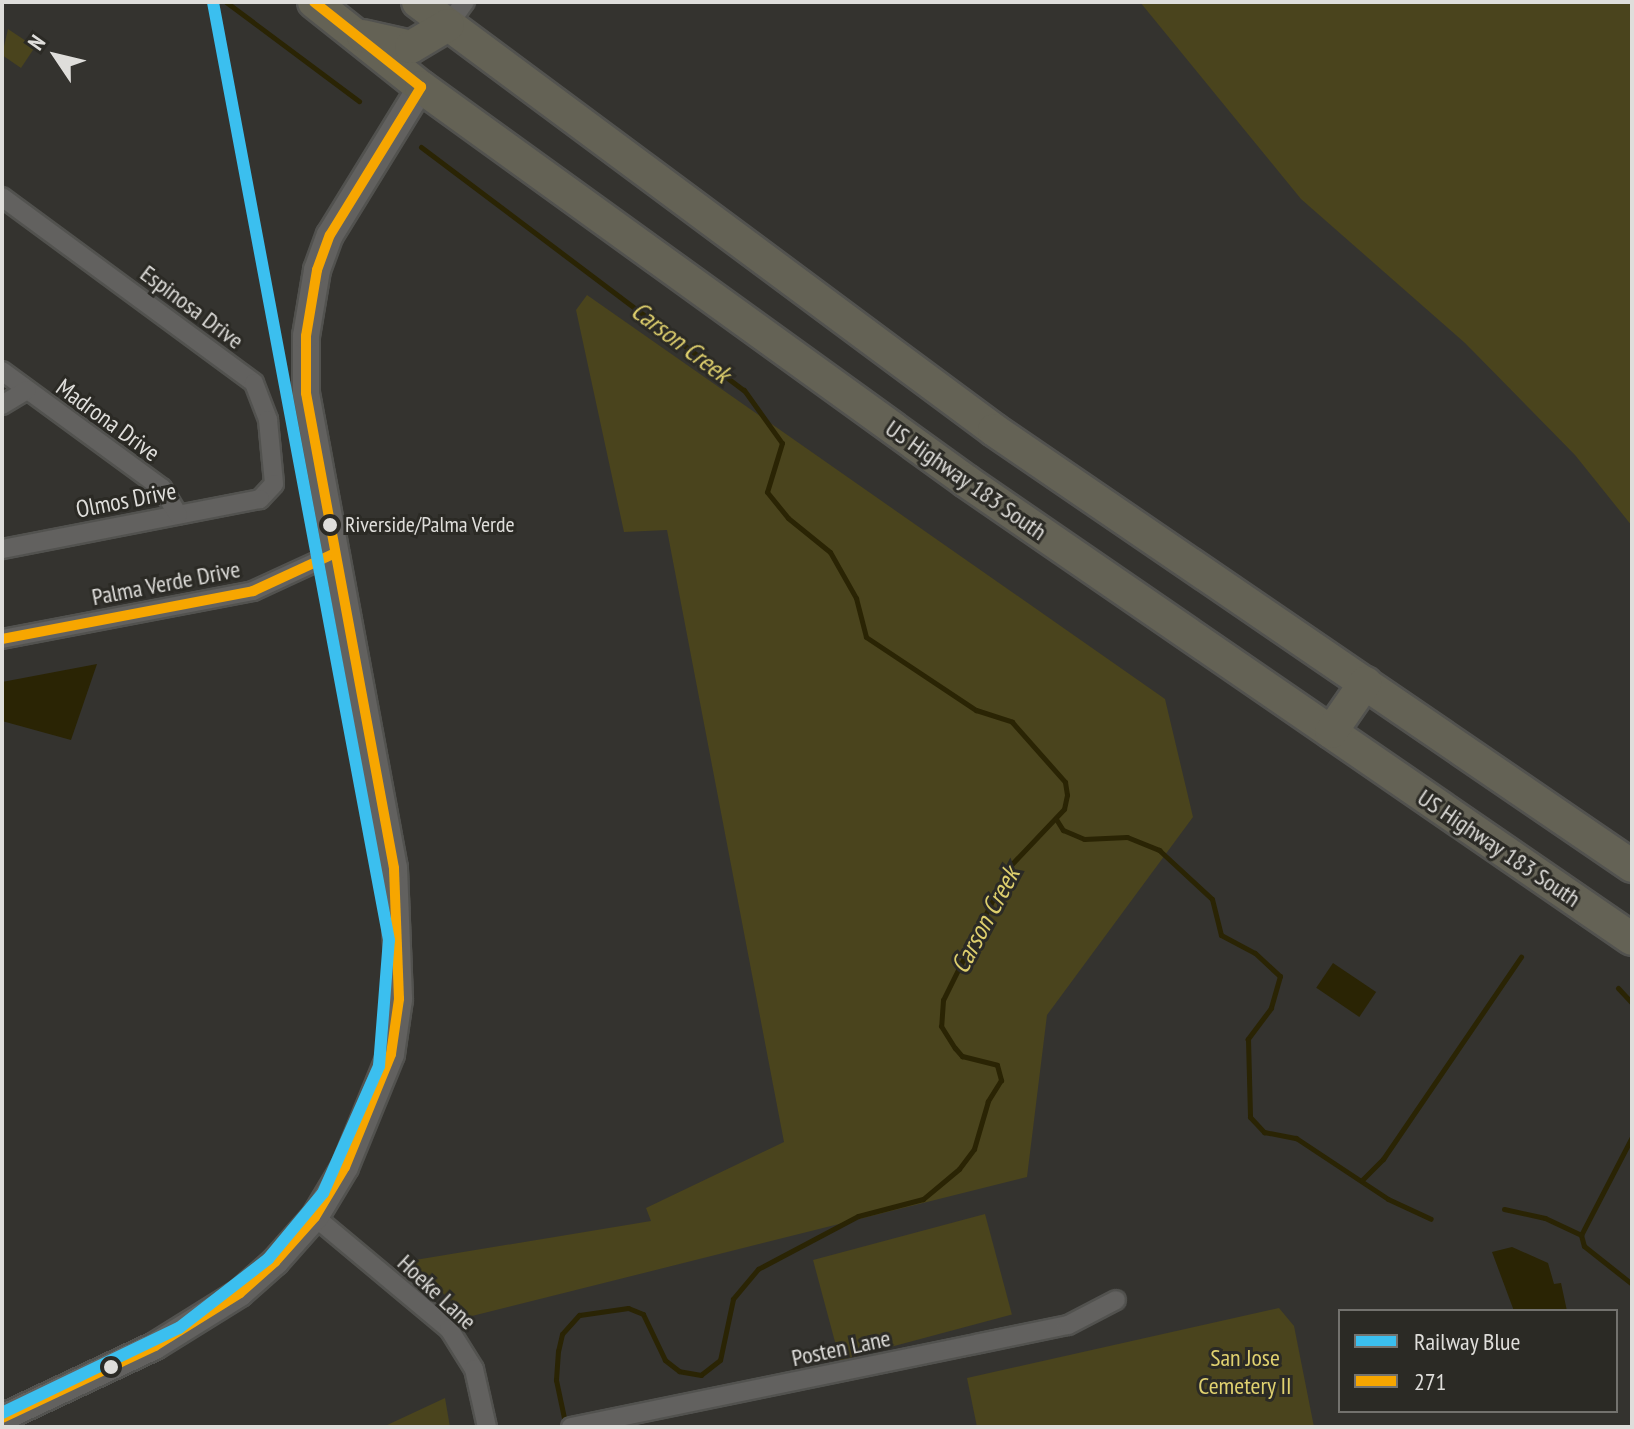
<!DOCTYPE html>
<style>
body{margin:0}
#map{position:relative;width:1634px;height:1429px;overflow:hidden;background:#34332f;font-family:"PT Sans Narrow",sans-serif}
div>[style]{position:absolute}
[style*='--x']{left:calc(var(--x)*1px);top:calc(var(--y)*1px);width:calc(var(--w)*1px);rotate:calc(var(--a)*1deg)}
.green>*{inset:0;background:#4a441d;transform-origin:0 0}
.water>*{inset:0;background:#2a2404;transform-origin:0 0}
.stream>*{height:5px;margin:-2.5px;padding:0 2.5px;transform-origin:2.5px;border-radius:2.5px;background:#2a2404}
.roads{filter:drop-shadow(2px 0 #52524f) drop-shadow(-2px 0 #52524f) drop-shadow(0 2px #52524f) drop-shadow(0 -2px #52524f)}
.street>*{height:18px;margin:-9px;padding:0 9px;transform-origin:9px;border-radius:9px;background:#62615f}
.secondary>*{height:26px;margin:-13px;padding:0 13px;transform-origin:13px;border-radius:13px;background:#62615f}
.highway>*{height:32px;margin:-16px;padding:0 16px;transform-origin:16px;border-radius:16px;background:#646255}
.bus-1>*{height:10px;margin:-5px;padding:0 5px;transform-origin:5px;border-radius:5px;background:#f7a600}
.rail-1>*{height:12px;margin:-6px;padding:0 6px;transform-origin:6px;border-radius:6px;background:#3bbfef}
.dots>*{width:22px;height:22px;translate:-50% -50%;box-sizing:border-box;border:4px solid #2b2a25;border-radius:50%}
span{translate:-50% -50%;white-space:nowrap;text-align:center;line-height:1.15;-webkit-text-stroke:6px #2b2a25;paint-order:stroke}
.bus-label{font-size:22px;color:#dfdedb}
.left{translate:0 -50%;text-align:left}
.street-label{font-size:24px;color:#dfdedb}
.park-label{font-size:24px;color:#e0d16f}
.water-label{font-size:26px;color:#decf6d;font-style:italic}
.frame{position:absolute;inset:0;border:4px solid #dfdedb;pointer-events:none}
.legend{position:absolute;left:1338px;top:1309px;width:280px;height:104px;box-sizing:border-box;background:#2b2a25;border:2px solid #73726e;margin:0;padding:10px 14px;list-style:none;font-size:24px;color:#dfdedb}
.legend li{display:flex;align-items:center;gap:16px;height:40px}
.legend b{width:40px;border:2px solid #73726e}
.north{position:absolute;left:16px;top:16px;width:80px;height:80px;-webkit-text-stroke:6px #2b2a25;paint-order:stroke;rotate:305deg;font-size:22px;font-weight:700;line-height:32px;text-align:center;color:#dfdedb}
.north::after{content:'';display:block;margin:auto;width:28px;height:36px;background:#dfdedb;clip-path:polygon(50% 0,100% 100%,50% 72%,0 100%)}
</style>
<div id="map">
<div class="green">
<div style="clip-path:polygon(1140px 2px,1632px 2px,1632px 526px,1575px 455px,1465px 343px,1301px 199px)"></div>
<div style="clip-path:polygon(8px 29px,35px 47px,21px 68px,2px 55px)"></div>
<div style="clip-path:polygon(587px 295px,1165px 699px,1193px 817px,1047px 1015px,1027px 1177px,468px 1317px,409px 1261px,651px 1221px,646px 1208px,784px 1142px,667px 530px,624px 532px,576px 310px)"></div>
<div style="left:985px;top:1214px;width:104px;height:178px;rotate:75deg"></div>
<div style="clip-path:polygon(1279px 1308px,1294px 1326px,1314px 1427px,977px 1427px,967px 1378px)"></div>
<div style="clip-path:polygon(445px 1398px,450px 1427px,385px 1427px,385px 1426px)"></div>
</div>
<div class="water">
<div style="clip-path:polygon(97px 664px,71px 740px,2px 721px,2px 682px)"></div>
<div style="left:1333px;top:963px;width:52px;height:30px;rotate:34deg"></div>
<div style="clip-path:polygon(1512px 1247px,1548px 1263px,1554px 1284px,1561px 1283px,1567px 1311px,1514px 1311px,1492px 1252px)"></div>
</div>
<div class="stream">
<div style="--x:226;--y:2;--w:166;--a:36.7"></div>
<div style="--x:421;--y:147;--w:404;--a:37"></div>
<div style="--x:744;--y:390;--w:65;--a:54.4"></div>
<div style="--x:782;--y:443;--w:51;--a:107"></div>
<div style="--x:767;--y:492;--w:33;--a:51"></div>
<div style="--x:788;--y:518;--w:54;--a:39"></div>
<div style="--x:830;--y:552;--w:53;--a:60.5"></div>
<div style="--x:856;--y:598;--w:40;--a:75.6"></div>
<div style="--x:866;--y:637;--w:132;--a:33.6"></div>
<div style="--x:976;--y:710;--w:38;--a:18"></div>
<div style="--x:1012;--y:722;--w:80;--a:48.5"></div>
<div style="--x:1065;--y:782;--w:13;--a:81"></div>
<div style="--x:1067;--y:795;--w:14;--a:102"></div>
<div style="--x:1064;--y:809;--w:80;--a:133.5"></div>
<div style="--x:1009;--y:867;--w:148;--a:116.4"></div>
<div style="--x:943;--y:1000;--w:26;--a:94"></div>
<div style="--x:941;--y:1026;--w:26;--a:58"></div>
<div style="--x:955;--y:1048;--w:11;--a:49"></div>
<div style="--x:962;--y:1056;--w:36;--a:14"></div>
<div style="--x:997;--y:1065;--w:16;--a:75"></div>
<div style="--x:1001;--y:1080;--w:25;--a:122"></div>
<div style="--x:988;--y:1101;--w:50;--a:106.3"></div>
<div style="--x:974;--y:1149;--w:25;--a:127"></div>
<div style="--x:959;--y:1169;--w:47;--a:140.2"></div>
<div style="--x:923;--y:1199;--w:67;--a:165.3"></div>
<div style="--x:858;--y:1216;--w:113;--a:152.1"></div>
<div style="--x:758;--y:1269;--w:39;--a:130"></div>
<div style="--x:733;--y:1299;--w:62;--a:102"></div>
<div style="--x:720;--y:1360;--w:24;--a:142"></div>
<div style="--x:701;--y:1375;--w:22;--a:-170"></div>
<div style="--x:679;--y:1371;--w:18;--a:-142"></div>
<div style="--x:665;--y:1360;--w:51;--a:-115.6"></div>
<div style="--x:643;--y:1314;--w:16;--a:-158"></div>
<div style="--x:628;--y:1308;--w:49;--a:171.9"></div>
<div style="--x:579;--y:1315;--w:25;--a:132"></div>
<div style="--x:562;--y:1334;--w:17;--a:103"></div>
<div style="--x:558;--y:1351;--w:29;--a:94"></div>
<div style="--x:556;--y:1380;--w:38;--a:78"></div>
<div style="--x:1056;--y:819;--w:13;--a:58"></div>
<div style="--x:1063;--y:830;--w:23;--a:23"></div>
<div style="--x:1084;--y:839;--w:43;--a:-2.7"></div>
<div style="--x:1127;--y:837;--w:35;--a:22"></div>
<div style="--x:1159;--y:850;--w:72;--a:42.8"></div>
<div style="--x:1212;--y:899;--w:37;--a:76"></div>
<div style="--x:1221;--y:935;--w:38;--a:28"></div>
<div style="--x:1255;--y:953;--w:34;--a:43"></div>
<div style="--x:1280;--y:976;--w:33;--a:106"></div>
<div style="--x:1271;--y:1008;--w:39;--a:127"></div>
<div style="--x:1248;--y:1039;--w:78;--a:88.5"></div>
<div style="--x:1250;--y:1117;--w:21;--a:47"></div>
<div style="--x:1264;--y:1132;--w:33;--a:11"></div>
<div style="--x:1296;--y:1138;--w:110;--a:33.5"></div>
<div style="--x:1388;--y:1199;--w:47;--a:24.9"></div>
<div style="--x:1618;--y:988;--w:21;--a:47"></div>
<div style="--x:1632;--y:1137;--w:110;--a:117.5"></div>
<div style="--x:1581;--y:1235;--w:11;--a:75"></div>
<div style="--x:1584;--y:1246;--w:61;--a:38.4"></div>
<div style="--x:1362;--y:1180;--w:30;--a:-45"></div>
<div style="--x:1383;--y:1159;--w:245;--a:-55.7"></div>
<div style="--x:1504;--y:1209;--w:42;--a:12.4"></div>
<div style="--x:1545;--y:1218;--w:40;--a:25"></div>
</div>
<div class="roads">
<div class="street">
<div style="--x:448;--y:25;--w:29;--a:-54"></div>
<div style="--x:2;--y:197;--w:313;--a:36.4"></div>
<div style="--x:254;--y:383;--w:40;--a:69"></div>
<div style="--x:268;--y:420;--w:64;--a:84.6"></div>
<div style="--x:274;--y:484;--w:21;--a:133"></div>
<div style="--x:260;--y:499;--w:263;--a:169"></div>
<div style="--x:2;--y:371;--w:198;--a:36.2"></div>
<div style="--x:162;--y:488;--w:31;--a:59"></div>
<div style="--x:2;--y:405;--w:29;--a:-31"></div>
<div style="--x:2;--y:639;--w:256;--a:-10.8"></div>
<div style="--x:253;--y:591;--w:88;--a:-24.8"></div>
<div style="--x:315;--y:1217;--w:175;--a:39.9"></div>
<div style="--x:449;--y:1329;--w:47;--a:58"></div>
<div style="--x:474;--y:1369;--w:59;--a:77.4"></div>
<div style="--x:571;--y:1427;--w:507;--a:-11.6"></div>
<div style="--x:1068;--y:1325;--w:54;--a:-27.5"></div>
</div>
<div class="secondary">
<div style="--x:2;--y:1418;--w:169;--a:-25.2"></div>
<div style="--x:155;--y:1346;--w:100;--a:-31.9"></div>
<div style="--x:240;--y:1293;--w:47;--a:-41.5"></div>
<div style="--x:275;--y:1262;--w:60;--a:-48.4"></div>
<div style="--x:315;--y:1217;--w:58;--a:-59"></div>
<div style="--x:345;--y:1167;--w:122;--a:-67.8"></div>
<div style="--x:391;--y:1054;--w:56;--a:-81.7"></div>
<div style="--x:399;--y:999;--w:131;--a:-92.2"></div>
<div style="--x:394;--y:868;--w:483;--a:-100.5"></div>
<div style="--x:306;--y:393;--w:57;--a:-90"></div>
<div style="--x:306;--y:336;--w:67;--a:-80.5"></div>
<div style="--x:317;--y:270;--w:37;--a:-70"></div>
<div style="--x:330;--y:235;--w:174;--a:-58.4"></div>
</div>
<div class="highway">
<div style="--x:314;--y:2;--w:137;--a:38.5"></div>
<div style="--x:421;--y:87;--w:673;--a:35.86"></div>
<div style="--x:966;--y:481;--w:808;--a:34.52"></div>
<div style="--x:418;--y:2;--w:718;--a:36.61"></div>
<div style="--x:994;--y:430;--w:773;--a:34.35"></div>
<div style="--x:363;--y:36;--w:49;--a:12.9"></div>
<div style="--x:411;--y:47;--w:43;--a:-30.7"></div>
<div style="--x:1331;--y:732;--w:60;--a:-55.2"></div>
</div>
</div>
<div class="bus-1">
<div style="--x:2;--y:639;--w:256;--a:-10.8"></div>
<div style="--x:253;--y:591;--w:88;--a:-24.8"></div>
<div style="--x:2;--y:1418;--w:169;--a:-25.2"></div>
<div style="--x:155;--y:1346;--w:100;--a:-31.9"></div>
<div style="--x:240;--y:1293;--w:47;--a:-41.5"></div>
<div style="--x:275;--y:1262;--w:60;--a:-48.4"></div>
<div style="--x:315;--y:1217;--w:58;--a:-59"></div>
<div style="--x:345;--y:1167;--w:122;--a:-67.8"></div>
<div style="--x:391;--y:1054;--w:56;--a:-81.7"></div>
<div style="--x:399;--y:999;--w:131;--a:-92.2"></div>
<div style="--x:394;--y:868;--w:483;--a:-100.5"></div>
<div style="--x:306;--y:393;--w:57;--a:-90"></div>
<div style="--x:306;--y:336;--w:67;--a:-80.5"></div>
<div style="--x:317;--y:270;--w:37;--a:-70"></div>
<div style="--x:330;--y:235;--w:174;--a:-58.4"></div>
<div style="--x:421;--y:87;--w:137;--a:-141.5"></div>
</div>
<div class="rail-1">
<div style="--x:2;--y:1413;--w:196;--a:-25.7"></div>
<div style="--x:179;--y:1328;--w:113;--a:-37.8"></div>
<div style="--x:268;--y:1259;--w:86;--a:-50.2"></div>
<div style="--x:323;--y:1193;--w:139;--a:-66.2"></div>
<div style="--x:379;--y:1066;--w:126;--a:-85.5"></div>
<div style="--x:389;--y:940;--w:954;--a:-100.63"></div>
</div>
<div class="dots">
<div style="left:330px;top:525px;background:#dfdedb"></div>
<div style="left:111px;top:1367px;background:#dfdedb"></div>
</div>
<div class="bus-label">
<span class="left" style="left:345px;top:525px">Riverside/Palma Verde</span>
</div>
<div class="street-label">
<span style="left:192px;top:307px;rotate:37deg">Espinosa Drive</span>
<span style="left:108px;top:420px;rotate:36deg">Madrona Drive</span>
<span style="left:966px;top:480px;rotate:35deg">US Highway 183 South</span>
<span style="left:126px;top:500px;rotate:-11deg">Olmos Drive</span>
<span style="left:166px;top:583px;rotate:-11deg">Palma Verde Drive</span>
<span style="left:1499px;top:848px;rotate:34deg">US Highway 183 South</span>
<span style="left:437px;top:1292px;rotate:43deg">Hoeke Lane</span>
<span style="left:841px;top:1348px;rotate:-12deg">Posten Lane</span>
</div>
<div class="park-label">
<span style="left:1245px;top:1372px">San Jose<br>Cemetery II</span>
</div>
<div class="water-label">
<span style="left:681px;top:342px;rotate:37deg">Carson Creek</span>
<span style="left:985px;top:920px;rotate:-62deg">Carson Creek</span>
</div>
<div class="frame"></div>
<ul class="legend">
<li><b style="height:10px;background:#3bbfef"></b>Railway Blue</li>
<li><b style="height:10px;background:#f7a600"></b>271</li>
</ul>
<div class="north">N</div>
</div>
